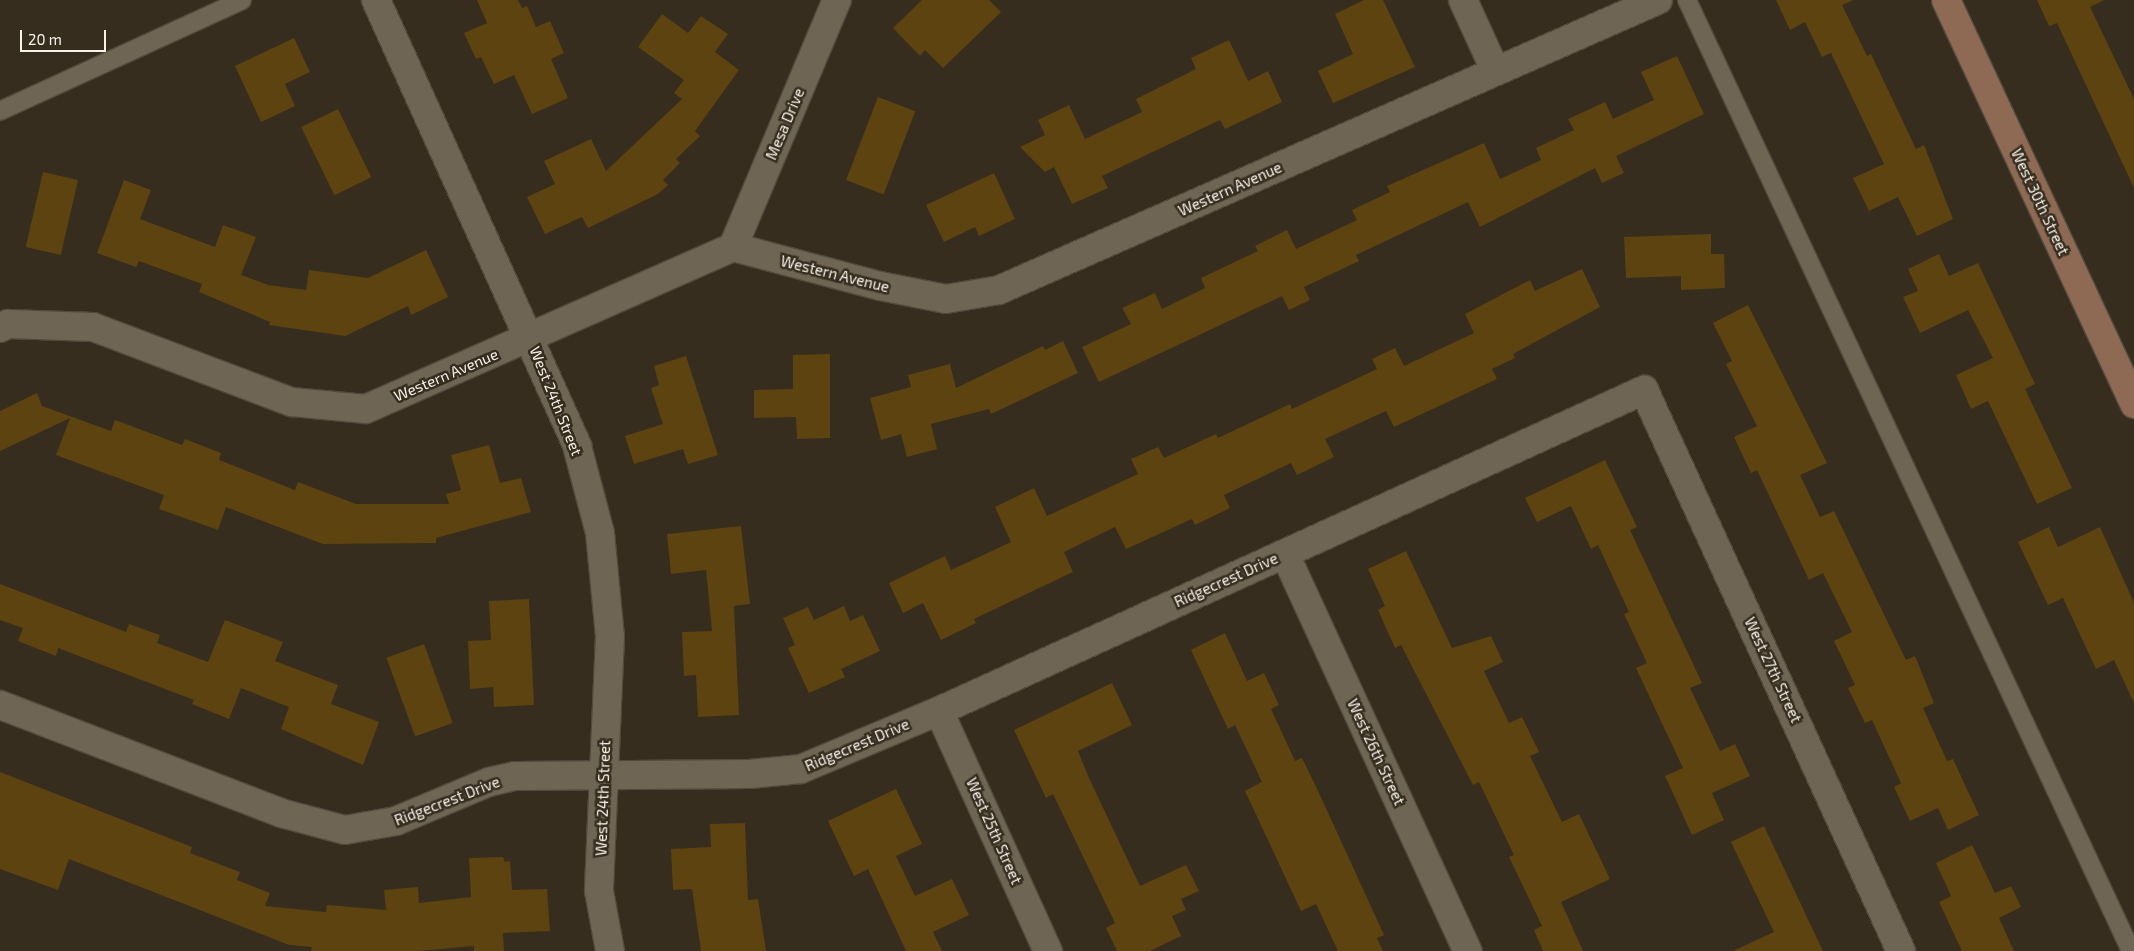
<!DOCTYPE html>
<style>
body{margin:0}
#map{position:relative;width:2134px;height:951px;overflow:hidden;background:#362d1f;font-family:"Exo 2",sans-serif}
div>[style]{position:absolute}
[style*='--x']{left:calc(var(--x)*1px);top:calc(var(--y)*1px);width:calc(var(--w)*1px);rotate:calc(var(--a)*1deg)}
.building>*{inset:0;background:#5c430f;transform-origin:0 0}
.roads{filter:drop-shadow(1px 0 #514a3d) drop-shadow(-1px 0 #514a3d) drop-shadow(0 1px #514a3d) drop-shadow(0 -1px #514a3d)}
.lane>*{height:18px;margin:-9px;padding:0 9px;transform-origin:9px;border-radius:9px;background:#6f6555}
.street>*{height:28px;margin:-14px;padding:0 14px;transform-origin:14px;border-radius:14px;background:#6f6555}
.secondary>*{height:28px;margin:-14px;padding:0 14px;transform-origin:14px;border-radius:14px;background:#8e6a54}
span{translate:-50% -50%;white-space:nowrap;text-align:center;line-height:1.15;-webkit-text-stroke:5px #362d1f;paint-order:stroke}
.street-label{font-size:15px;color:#f7f1e8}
.scale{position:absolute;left:20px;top:30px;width:86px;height:22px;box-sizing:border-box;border:2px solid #f7f1e8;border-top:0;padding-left:6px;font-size:15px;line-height:18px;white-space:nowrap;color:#f7f1e8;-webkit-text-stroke:4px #362d1f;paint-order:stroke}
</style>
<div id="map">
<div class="building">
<div style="clip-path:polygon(477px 0,518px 0,522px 8px,527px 6px,536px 27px,550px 21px,564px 53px,551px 59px,568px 98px,532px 114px,514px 75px,494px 84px,481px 57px,476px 59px,464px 33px,487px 23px)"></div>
<div style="clip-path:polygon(922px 0,989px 0,1001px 12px,943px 68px,925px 50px,920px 56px,893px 28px)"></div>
<div style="clip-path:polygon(1364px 0,1383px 0,1415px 67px,1333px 103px,1318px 71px,1353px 54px,1335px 14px)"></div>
<div style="clip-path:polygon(1776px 0,1854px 0,1842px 5px,1867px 56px,1871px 54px,1916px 149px,1924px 145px,1953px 219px,1917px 236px,1898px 197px,1869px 211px,1853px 178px,1884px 164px,1831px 53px,1822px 57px,1805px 22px,1790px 30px)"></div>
<div style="clip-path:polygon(2037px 0,2104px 0,2090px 7px,2134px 99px,2134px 188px,2057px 23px,2049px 26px)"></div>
<div style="clip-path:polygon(662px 14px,688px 33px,701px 16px,728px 34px,715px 52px,739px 70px,695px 131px,700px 136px,676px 159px,680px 163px,663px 180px,668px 185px,658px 194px,588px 228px,582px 217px,545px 234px,527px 197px,555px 184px,544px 161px,591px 139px,606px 171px,682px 99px,674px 93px,684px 80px,638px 47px)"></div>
<div style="clip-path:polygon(294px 38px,310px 72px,285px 84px,295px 106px,261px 122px,235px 66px)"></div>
<div style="clip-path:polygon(1229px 40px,1248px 81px,1268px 71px,1282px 102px,1225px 129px,1220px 120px,1102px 176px,1108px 188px,1072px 204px,1054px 167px,1045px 172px,1020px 147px,1045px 135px,1038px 120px,1069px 105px,1085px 139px,1142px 112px,1136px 99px,1196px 69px,1191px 58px)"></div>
<div style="clip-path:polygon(1677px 56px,1704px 114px,1616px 156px,1624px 173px,1602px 183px,1595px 168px,1480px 227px,1468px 202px,1356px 255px,1359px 261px,1304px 287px,1310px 300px,1289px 310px,1282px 296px,1099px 382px,1082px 347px,1131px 324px,1122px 308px,1155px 293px,1162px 309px,1205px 288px,1201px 278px,1258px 251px,1255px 246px,1287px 230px,1296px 249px,1357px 220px,1352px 210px,1390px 192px,1387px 186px,1484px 143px,1500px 179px,1541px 160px,1536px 148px,1574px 130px,1568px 119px,1605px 102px,1613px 119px,1654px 100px,1641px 72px)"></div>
<div style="left:878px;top:97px;width:40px;height:89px;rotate:21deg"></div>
<div style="left:338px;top:109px;width:76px;height:41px;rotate:64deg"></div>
<div style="left:43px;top:172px;width:36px;height:77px;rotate:13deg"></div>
<div style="clip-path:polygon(994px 173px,1015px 219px,979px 236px,975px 227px,944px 242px,926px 205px)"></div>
<div style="clip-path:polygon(124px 180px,151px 190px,140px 219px,215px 247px,223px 225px,256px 237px,241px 275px,268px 285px,306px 290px,309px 270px,368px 278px,426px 250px,448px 297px,411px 315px,408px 306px,345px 336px,269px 325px,270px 322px,199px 292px,202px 284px,139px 261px,136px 267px,97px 253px)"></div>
<div style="clip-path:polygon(1711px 234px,1711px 254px,1724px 254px,1725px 288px,1681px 290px,1681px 276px,1626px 278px,1624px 237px)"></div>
<div style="clip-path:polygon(1939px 254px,1949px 276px,1978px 263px,2035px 384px,2025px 389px,2072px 488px,2037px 504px,1988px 401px,1971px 409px,1956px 375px,1993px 358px,1968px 310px,1920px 333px,1903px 297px,1918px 291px,1908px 269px)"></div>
<div style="clip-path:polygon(1582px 269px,1600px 307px,1513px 354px,1515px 358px,1492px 369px,1497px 379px,1394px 427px,1386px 411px,1325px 439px,1334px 457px,1297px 475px,1291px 463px,1224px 495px,1230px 508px,1195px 525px,1192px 519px,1126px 549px,1115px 527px,1064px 552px,1073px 572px,974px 619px,976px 623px,941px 640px,923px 603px,903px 613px,889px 583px,945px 556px,951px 570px,1011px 542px,995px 507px,1034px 488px,1047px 516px,1138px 474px,1131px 459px,1158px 447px,1164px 458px,1216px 434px,1218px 438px,1290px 404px,1292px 409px,1377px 369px,1372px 359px,1395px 348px,1404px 366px,1474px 333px,1465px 314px,1530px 280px,1535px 291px)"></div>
<div style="clip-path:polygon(1748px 305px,1827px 463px,1800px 475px,1820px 517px,1834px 511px,1906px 660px,1915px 656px,1934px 703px,1923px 708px,1947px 761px,1953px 759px,1979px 815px,1948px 830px,1938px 808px,1910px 821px,1894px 787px,1901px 783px,1872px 720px,1865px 723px,1848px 688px,1855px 685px,1834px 641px,1852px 632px,1823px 573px,1809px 580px,1757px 470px,1751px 473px,1734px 437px,1757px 426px,1726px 364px,1732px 361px,1713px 323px)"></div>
<div style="clip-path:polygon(1063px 341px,1078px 373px,991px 414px,989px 409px,931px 424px,937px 449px,907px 457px,901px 434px,881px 440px,870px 398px,911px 387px,908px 375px,950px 364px,956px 388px,1043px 346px,1045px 350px)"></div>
<div style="clip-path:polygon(830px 354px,830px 438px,797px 439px,796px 417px,754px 418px,754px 390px,793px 389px,793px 355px)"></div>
<div style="clip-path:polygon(686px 356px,718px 455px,688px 464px,683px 449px,634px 464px,625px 436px,663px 424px,651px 388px,659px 385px,654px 366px)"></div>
<div style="clip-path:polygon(37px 393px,42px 406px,111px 431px,115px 420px,182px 445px,185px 439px,221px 453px,219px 460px,295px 490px,298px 482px,356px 504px,449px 504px,446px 494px,461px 490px,451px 455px,489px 445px,500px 483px,521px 478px,531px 512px,436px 538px,436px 543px,323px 544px,226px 507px,218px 530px,159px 509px,164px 495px,56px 455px,70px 418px,0 451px,0 411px)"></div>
<div style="clip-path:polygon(1605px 460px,1637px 527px,1630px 530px,1702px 683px,1690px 688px,1720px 751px,1735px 744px,1750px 776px,1712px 793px,1724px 820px,1692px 835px,1665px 776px,1683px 768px,1636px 668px,1647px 663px,1624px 614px,1629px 612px,1598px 545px,1591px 549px,1571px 506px,1537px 522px,1525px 498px)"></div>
<div style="clip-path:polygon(741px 526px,750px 604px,734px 606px,739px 715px,698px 717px,696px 675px,684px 676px,682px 632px,712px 631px,706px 570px,671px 574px,667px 534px)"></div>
<div style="clip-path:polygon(2049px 527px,2058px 547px,2100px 527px,2134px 603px,2134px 703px,2114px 660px,2096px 669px,2063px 598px,2048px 605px,2018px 542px)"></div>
<div style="clip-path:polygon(1406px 551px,1452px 648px,1491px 636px,1503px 662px,1484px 671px,1509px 723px,1522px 717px,1539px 752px,1530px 756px,1562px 822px,1579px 814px,1610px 879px,1561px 902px,1583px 951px,1543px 951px,1534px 930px,1542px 926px,1509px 857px,1514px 855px,1479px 782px,1473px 785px,1401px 645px,1395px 648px,1378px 610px,1385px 606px,1368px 569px)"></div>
<div style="clip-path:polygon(0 584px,126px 632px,129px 624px,160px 635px,157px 643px,208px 662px,225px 620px,283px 642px,275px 661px,338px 685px,331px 704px,379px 722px,363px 765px,281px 729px,289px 707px,241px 688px,229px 719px,192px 704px,194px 700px,58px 648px,56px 656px,18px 641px,23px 628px,0 620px)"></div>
<div style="clip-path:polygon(529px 599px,534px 705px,494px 707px,493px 687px,470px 689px,468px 641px,491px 640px,489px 601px)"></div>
<div style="clip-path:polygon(844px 606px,850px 621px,863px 615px,880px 651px,841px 669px,845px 677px,809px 693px,788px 648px,795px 645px,783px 618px,808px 607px,814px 620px)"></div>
<div style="clip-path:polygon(1225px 633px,1247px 681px,1264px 673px,1279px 705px,1271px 709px,1295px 761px,1302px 758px,1319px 793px,1384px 935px,1377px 938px,1383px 951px,1338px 951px,1316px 904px,1301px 911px,1245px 791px,1262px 782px,1235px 725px,1228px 729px,1191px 650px)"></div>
<div style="left:424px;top:644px;width:84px;height:40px;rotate:70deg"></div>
<div style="clip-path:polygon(1112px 683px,1132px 725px,1078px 751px,1089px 778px,1140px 886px,1186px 865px,1199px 891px,1181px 899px,1186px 910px,1172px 916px,1181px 936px,1150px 951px,1117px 951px,1106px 928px,1115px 923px,1053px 794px,1046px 798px,1014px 730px)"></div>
<div style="clip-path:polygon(0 772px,192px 847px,190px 853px,240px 872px,237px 880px,270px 893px,265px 906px,326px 912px,327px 905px,386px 910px,384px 890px,418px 887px,419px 903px,471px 897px,469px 858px,503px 857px,505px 862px,510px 861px,512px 890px,547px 889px,550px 931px,503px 933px,504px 951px,474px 951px,474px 946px,418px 951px,311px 951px,312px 947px,289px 945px,69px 859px,58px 890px,0 869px)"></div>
<div style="clip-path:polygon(896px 789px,922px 844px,896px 856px,915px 896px,952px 879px,969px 915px,933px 932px,942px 951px,906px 951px,868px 869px,854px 876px,828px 821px)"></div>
<div style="clip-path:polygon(745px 823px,748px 900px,758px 899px,766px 951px,701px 951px,692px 889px,673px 890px,671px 849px,711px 847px,710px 824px)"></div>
<div style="clip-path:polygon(1764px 826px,1823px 951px,1733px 951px,1774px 932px,1731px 842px)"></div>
<div style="clip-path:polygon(1972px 845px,1995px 893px,2011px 886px,2021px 907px,1999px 918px,2014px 951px,1962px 951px,1939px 902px,1951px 896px,1936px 863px)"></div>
</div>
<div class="roads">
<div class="lane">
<div style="--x:1687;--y:0;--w:1050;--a:64.97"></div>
<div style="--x:0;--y:111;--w:266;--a:-24.6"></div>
</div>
<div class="street">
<div style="--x:376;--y:0;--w:489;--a:65.7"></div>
<div style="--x:577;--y:446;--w:90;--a:75.2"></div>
<div style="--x:600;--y:533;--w:103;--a:84.5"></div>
<div style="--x:610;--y:636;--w:255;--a:92.5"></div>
<div style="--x:599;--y:891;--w:61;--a:79.6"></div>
<div style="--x:1463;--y:0;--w:77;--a:65.4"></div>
<div style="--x:733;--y:247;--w:268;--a:-67.2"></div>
<div style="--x:0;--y:328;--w:9;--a:-27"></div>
<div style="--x:8;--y:324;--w:85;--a:2"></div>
<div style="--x:93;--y:327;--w:213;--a:20.7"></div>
<div style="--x:292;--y:402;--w:74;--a:5.4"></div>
<div style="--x:366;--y:409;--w:401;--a:-23.8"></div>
<div style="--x:733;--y:247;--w:152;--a:14.9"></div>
<div style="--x:880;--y:286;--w:67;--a:11.1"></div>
<div style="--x:946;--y:299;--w:54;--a:-9.6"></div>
<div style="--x:999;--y:290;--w:720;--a:-23.75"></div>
<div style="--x:1285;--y:554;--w:437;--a:65.3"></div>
<div style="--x:0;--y:705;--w:301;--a:21"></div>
<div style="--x:281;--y:813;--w:66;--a:14.9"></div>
<div style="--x:345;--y:830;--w:52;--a:-10"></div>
<div style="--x:396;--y:821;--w:101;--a:-22.8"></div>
<div style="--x:489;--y:782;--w:27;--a:-13"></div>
<div style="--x:515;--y:776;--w:235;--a:-0.5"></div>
<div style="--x:750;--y:774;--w:51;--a:-5.6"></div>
<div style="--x:801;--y:769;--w:150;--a:-22.8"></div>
<div style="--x:939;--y:711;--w:775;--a:-24.48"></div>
<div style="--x:1644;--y:390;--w:617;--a:65.39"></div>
<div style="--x:939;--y:711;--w:264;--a:65.6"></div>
</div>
<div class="secondary">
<div style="--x:1946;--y:0;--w:446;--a:65"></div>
</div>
</div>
<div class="street-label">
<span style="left:785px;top:124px;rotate:-67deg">Mesa Drive</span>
<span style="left:1230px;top:189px;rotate:-24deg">Western Avenue</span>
<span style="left:2040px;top:202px;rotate:65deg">West 30th Street</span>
<span style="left:835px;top:274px;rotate:14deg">Western Avenue</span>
<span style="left:446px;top:375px;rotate:-23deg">Western Avenue</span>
<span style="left:556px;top:401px;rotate:68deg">West 24th Street</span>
<span style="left:1226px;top:580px;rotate:-24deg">Ridgecrest Drive</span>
<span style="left:1773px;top:670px;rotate:65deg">West 27th Street</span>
<span style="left:857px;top:745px;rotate:-23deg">Ridgecrest Drive</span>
<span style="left:1376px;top:752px;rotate:65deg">West 26th Street</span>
<span style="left:603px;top:798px;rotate:-88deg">West 24th Street</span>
<span style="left:447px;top:801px;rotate:-21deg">Ridgecrest Drive</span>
<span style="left:994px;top:831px;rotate:66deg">West 25th Street</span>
</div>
<div class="scale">20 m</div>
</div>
